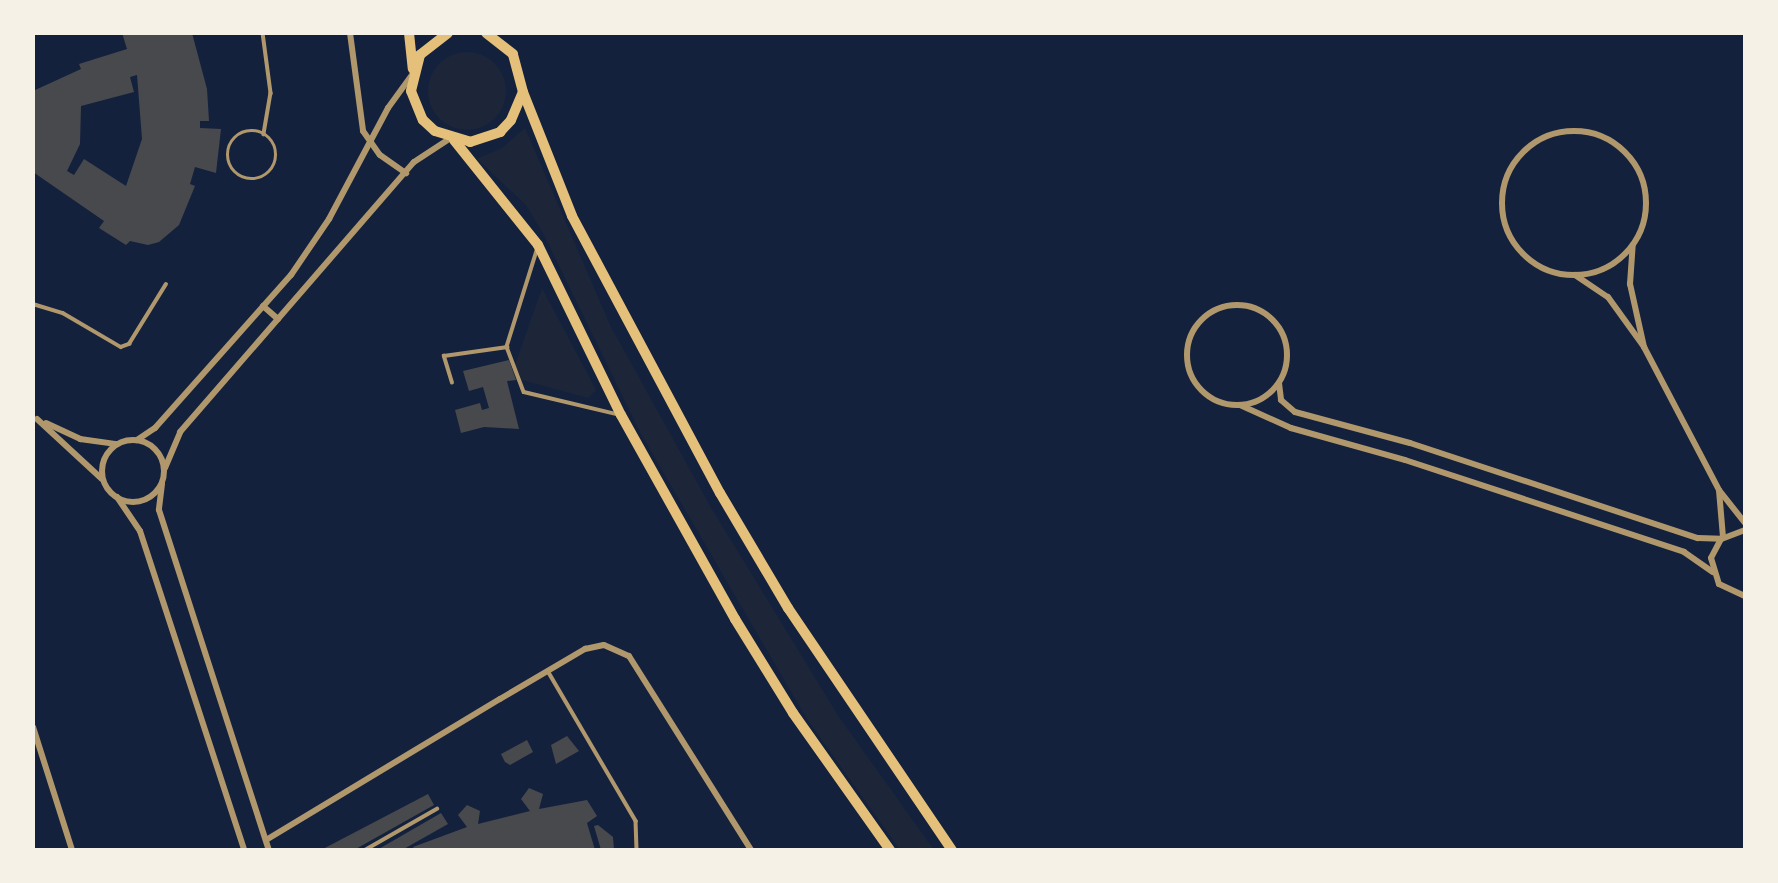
<!DOCTYPE html>
<style>
body{margin:0}
#map{position:relative;width:1778px;height:883px;overflow:hidden;background:#14213d;font-family:Jost,sans-serif}
div>[style]{position:absolute}
[style*='--x']{left:calc(var(--x)*1px);top:calc(var(--y)*1px);width:calc(var(--w)*1px);rotate:calc(var(--a)*1deg)}
.green>*{inset:0;background:#1d2539}
.round{border-radius:50%}
.building>*{inset:0;background:#48494c}
.service>*{height:3.5px;margin:-1.75px;padding:0 1.75px;transform-origin:1.75px;border-radius:1.75px;background:#b1986c}
.service>.ring{margin:-1.75px;padding:0;box-sizing:content-box;background:none;border:3.5px solid #b1986c;border-radius:50%}
.minor>*{height:6px;margin:-3px;padding:0 3px;transform-origin:3px;border-radius:3px;background:#b1986c}
.minor>.ring{margin:-3px;padding:0;box-sizing:content-box;background:none;border:6px solid #b1986c;border-radius:50%}
.trunk>*{height:10px;margin:-5px;padding:0 5px;transform-origin:5px;border-radius:5px;background:#e5c07b}
span{translate:-50% -50%;white-space:nowrap;text-align:center;line-height:1.15;-webkit-text-stroke:6px #f6f1e7;paint-order:stroke}
.frame{position:absolute;inset:0;border:35px solid #f6f1e7;pointer-events:none}
</style>
<div id="map">
<div class="green">
<div class="round" style="left:428px;top:52px;width:78px;height:78px"></div>
<div style="clip-path:polygon(525px 128px,610px 325px,710px 506px,839px 717px,934px 850px,900px 850px,807px 719px,641px 434px,545px 237px,526px 205px,477px 159px,502px 148px)"></div>
<div style="clip-path:polygon(542px 288px,596px 390px,588px 398px,522px 380px,515px 365px)"></div>
</div>
<div class="building">
<div style="clip-path:polygon(evenodd,122px 33px,192px 33px,207px 89px,209px 121px,200px 121px,200px 128px,221px 129px,216px 173px,195px 167px,190px 184px,195px 186px,179px 225px,159px 242px,148px 245px,130px 241px,126px 245px,99px 228px,104px 221px,33px 172px,33px 91px,81px 69px,79px 64px,127px 49px,122px 33px,137px 75px,142px 139px,126px 186px,84px 159px,74px 175px,67px 171px,80px 144px,81px 106px,134px 92px,130px 77px,137px 75px)"></div>
<div style="clip-path:polygon(509px 360px,516px 380px,507px 381px,519px 429px,484px 427px,461px 433px,455px 410px,480px 403px,482px 410px,489px 408px,483px 387px,469px 391px,463px 371px)"></div>
<div style="clip-path:polygon(567px 736px,579px 751px,556px 764px,551px 745px)"></div>
<div style="clip-path:polygon(527px 740px,533px 752px,510px 765px,505px 762px,501px 754px)"></div>
<div style="clip-path:polygon(529px 788px,543px 794px,539px 809px,587px 800px,597px 816px,587px 823px,595px 850px,415px 850px,413px 847px,467px 827px,458px 815px,467px 805px,480px 811px,478px 824px,530px 811px,521px 799px)"></div>
<div style="clip-path:polygon(428px 794px,434px 805px,354px 850px,321px 850px)"></div>
<div style="clip-path:polygon(441px 813px,448px 824px,402px 850px,377px 850px)"></div>
<div style="clip-path:polygon(598px 825px,613px 837px,614px 850px,601px 850px,594px 826px)"></div>
</div>
<div class="service">
<div style="--x:263;--y:33;--w:61;--a:82.4"></div>
<div style="--x:271;--y:93;--w:42;--a:99.7"></div>
<div class="ring" style="left:228px;top:131px;width:44.5px;height:44.5px"></div>
<div style="--x:537;--y:251;--w:101;--a:107.4"></div>
<div style="--x:507;--y:347;--w:48;--a:69.3"></div>
<div style="--x:524;--y:392;--w:95;--a:13.4"></div>
<div style="--x:33;--y:304;--w:31;--a:17"></div>
<div style="--x:63;--y:313;--w:67;--a:30.4"></div>
<div style="--x:121;--y:347;--w:9;--a:-21"></div>
<div style="--x:129;--y:344;--w:70;--a:-58.3"></div>
<div style="--x:452;--y:383;--w:28;--a:-107"></div>
<div style="--x:444;--y:356;--w:64;--a:-8.1"></div>
<div style="--x:548;--y:671;--w:174;--a:59.6"></div>
<div style="--x:636;--y:821;--w:29;--a:88"></div>
<div style="--x:365;--y:850;--w:83;--a:-29.7"></div>
</div>
<div class="minor">
<div style="--x:350;--y:33;--w:99;--a:82.4"></div>
<div style="--x:363;--y:131;--w:29;--a:55"></div>
<div style="--x:380;--y:155;--w:32;--a:35"></div>
<div class="ring" style="left:1502px;top:131px;width:138px;height:138px"></div>
<div style="--x:1575;--y:275;--w:40;--a:34"></div>
<div style="--x:1608;--y:297;--w:62;--a:54.2"></div>
<div style="--x:1644;--y:347;--w:65;--a:-102.5"></div>
<div style="--x:1630;--y:284;--w:39;--a:-86"></div>
<div class="ring" style="left:1187px;top:305px;width:94px;height:94px"></div>
<div style="--x:263;--y:306;--w:20;--a:41"></div>
<div style="--x:1644;--y:347;--w:161;--a:62.3"></div>
<div style="--x:1279;--y:383;--w:17;--a:83"></div>
<div style="--x:1281;--y:400;--w:18;--a:41"></div>
<div style="--x:1295;--y:412;--w:119;--a:15.1"></div>
<div style="--x:1410;--y:443;--w:303;--a:18.3"></div>
<div style="--x:1698;--y:538;--w:23;--a:2"></div>
<div style="--x:1240;--y:405;--w:56;--a:24.3"></div>
<div style="--x:1291;--y:428;--w:118;--a:15.7"></div>
<div style="--x:1405;--y:460;--w:294;--a:18.2"></div>
<div style="--x:1684;--y:552;--w:35;--a:35"></div>
<div style="--x:37;--y:419;--w:88;--a:42.7"></div>
<div style="--x:46;--y:423;--w:38;--a:25"></div>
<div style="--x:80;--y:439;--w:37;--a:8"></div>
<div style="--x:137;--y:440;--w:22;--a:-34"></div>
<div style="--x:155;--y:428;--w:205;--a:-48.4"></div>
<div style="--x:291;--y:275;--w:68;--a:-55.8"></div>
<div style="--x:329;--y:219;--w:126;--a:-62"></div>
<div style="--x:388;--y:108;--w:41;--a:-54"></div>
<div class="ring" style="left:102px;top:440px;width:56px;height:56px"></div>
<div style="--x:165;--y:468;--w:39;--a:-67"></div>
<div style="--x:180;--y:432;--w:357;--a:-49.1"></div>
<div style="--x:414;--y:162;--w:42;--a:-33.3"></div>
<div style="--x:162;--y:484;--w:26;--a:97"></div>
<div style="--x:159;--y:510;--w:357;--a:72.1"></div>
<div style="--x:117;--y:497;--w:41;--a:55.9"></div>
<div style="--x:140;--y:531;--w:336;--a:71.9"></div>
<div style="--x:1745;--y:530;--w:26;--a:159"></div>
<div style="--x:1721;--y:539;--w:21;--a:118"></div>
<div style="--x:1711;--y:558;--w:27;--a:73"></div>
<div style="--x:1719;--y:584;--w:29;--a:25"></div>
<div style="--x:1723;--y:537;--w:47;--a:-94.9"></div>
<div style="--x:1719;--y:490;--w:42;--a:51.8"></div>
<div style="--x:33;--y:727;--w:129;--a:72.4"></div>
<div style="--x:266;--y:840;--w:273;--a:-31.1"></div>
<div style="--x:500;--y:699;--w:99;--a:-30.5"></div>
<div style="--x:585;--y:649;--w:19;--a:-12"></div>
<div style="--x:604;--y:645;--w:27;--a:24"></div>
<div style="--x:629;--y:656;--w:229;--a:57.8"></div>
</div>
<div class="trunk">
<div style="--x:409;--y:33;--w:36;--a:84"></div>
<div style="--x:448;--y:33;--w:36;--a:142"></div>
<div style="--x:420;--y:55;--w:37;--a:104"></div>
<div style="--x:411;--y:91;--w:31;--a:68"></div>
<div style="--x:423;--y:120;--w:16;--a:43"></div>
<div style="--x:435;--y:131;--w:37;--a:17"></div>
<div style="--x:470;--y:142;--w:32;--a:-18"></div>
<div style="--x:500;--y:132;--w:16;--a:-47"></div>
<div style="--x:511;--y:120;--w:30;--a:-67"></div>
<div style="--x:523;--y:92;--w:39;--a:-105"></div>
<div style="--x:513;--y:54;--w:34;--a:-142"></div>
<div style="--x:523;--y:92;--w:133;--a:68.4"></div>
<div style="--x:572;--y:216;--w:314;--a:61.9"></div>
<div style="--x:720;--y:493;--w:134;--a:59.4"></div>
<div style="--x:788;--y:608;--w:292;--a:55.9"></div>
<div style="--x:454;--y:140;--w:134;--a:51.3"></div>
<div style="--x:538;--y:245;--w:189;--a:64"></div>
<div style="--x:621;--y:415;--w:234;--a:60.8"></div>
<div style="--x:735;--y:619;--w:110;--a:58.3"></div>
<div style="--x:793;--y:713;--w:168;--a:54.7"></div>
</div>
<div class="frame"></div>
</div>
